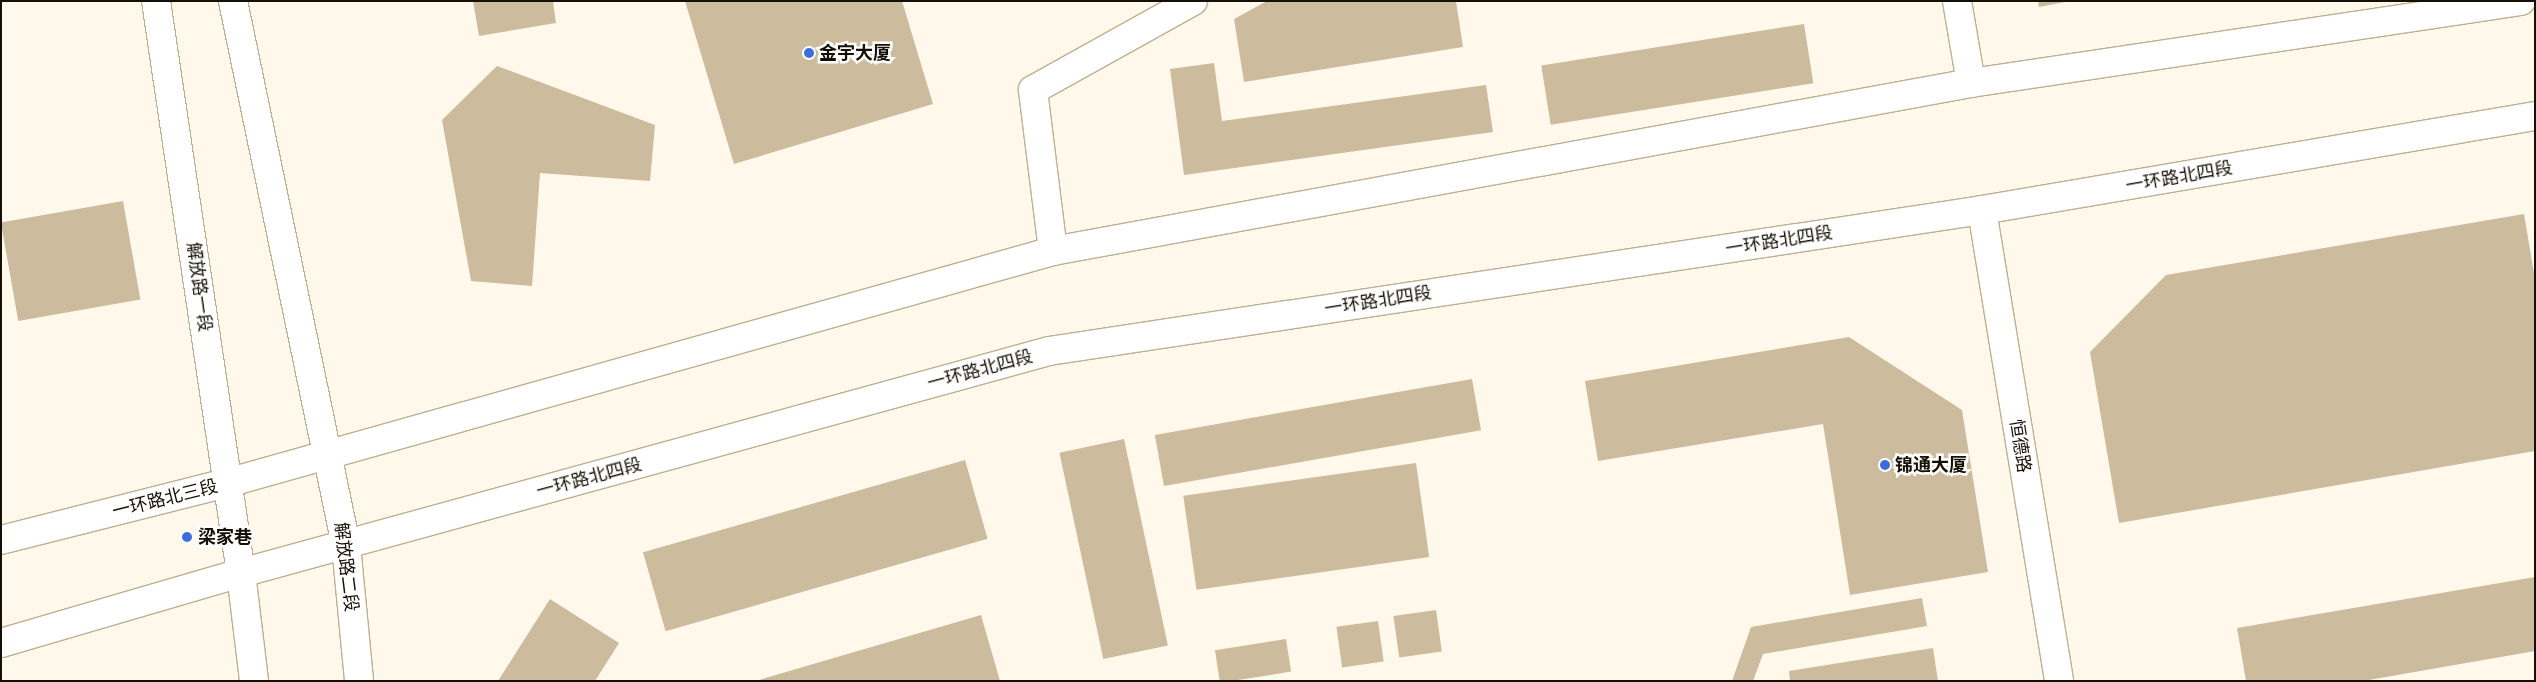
<!DOCTYPE html>
<meta charset="utf-8">
<style>
body{margin:0}
#map{position:relative;width:2536px;height:682px;overflow:hidden;background:#fff8eb;font-family:Jost,"Noto Sans SC",sans-serif}
div>[style]{position:absolute}
[style*='--x']{left:calc(var(--x)*1px);top:calc(var(--y)*1px);width:calc(var(--w)*1px);rotate:calc(var(--a)*1deg)}
.building>*{inset:0;background:#ccbc9d;transform-origin:0 0}
.roads{filter:drop-shadow(1px 0 #bfaf90) drop-shadow(-1px 0 #bfaf90) drop-shadow(0 1px #bfaf90) drop-shadow(0 -1px #bfaf90)}
.minor>*{height:28px;margin:-14px;padding:0 14px;transform-origin:14px;border-radius:14px;background:#fff}
.major>*{height:28px;margin:-14px;padding:0 14px;transform-origin:14px;border-radius:14px;background:#fff}
.dots>*{width:14px;height:14px;translate:-50% -50%;box-sizing:border-box;border:2px solid #fff;border-radius:50%}
span{translate:-50% -50%;white-space:nowrap;text-align:center;line-height:1.15;-webkit-text-stroke:5px #fff;paint-order:stroke}
.poi-label{font-size:18px;color:#151005;font-weight:700}
.left{translate:0 -50%;text-align:left}
.street-label{font-size:18px;color:#151005}
.frame{position:absolute;inset:0;border:2px solid #151005;pointer-events:none}
</style>
<div id="map">
<div class="building">
<div style="clip-path:polygon(473px 1px,553px 1px,556px 23px,479px 36px)"></div>
<div style="clip-path:polygon(685px 1px,902px 1px,933px 104px,734px 164px)"></div>
<div style="clip-path:polygon(1267px 1px,1456px 1px,1463px 47px,1244px 82px,1234px 19px)"></div>
<div style="clip-path:polygon(2038px 1px,2065px 1px,2065px 2px,2039px 7px)"></div>
<div style="left:1804px;top:24px;width:60px;height:266px;rotate:81deg"></div>
<div style="clip-path:polygon(1214px 63px,1222px 121px,1486px 85px,1493px 132px,1184px 175px,1170px 69px)"></div>
<div style="clip-path:polygon(497px 66px,655px 125px,650px 181px,540px 173px,532px 286px,471px 281px,442px 120px)"></div>
<div style="left:123px;top:201px;width:100px;height:124px;rotate:80deg"></div>
<div style="clip-path:polygon(2524px 214px,2535px 279px,2535px 451px,2119px 523px,2090px 352px,2166px 275px)"></div>
<div style="clip-path:polygon(1849px 337px,1962px 410px,1988px 572px,1850px 595px,1823px 424px,1598px 461px,1585px 381px)"></div>
<div style="left:1472px;top:379px;width:52px;height:322px;rotate:80deg"></div>
<div style="left:1124px;top:439px;width:211px;height:66px;rotate:78deg"></div>
<div style="left:965px;top:460px;width:82px;height:335px;rotate:74deg"></div>
<div style="left:1416px;top:463px;width:95px;height:235px;rotate:82deg"></div>
<div style="clip-path:polygon(2535px 577px,2535px 651px,2363px 681px,2246px 681px,2237px 628px)"></div>
<div style="clip-path:polygon(1922px 598px,1927px 626px,1763px 654px,1753px 681px,1732px 681px,1751px 627px)"></div>
<div style="clip-path:polygon(550px 599px,619px 643px,595px 681px,498px 681px)"></div>
<div style="left:1436px;top:610px;width:42px;height:43px;rotate:82deg"></div>
<div style="clip-path:polygon(981px 615px,1000px 681px,759px 681px,759px 680px)"></div>
<div style="left:1378px;top:621px;width:41px;height:42px;rotate:82deg"></div>
<div style="left:1286px;top:639px;width:33px;height:72px;rotate:81deg"></div>
<div style="clip-path:polygon(1933px 648px,1938px 681px,1790px 681px,1789px 671px)"></div>
</div>
<div class="roads">
<div class="minor">
<div style="--x:1957;--y:1;--w:83;--a:80.3"></div>
<div style="--x:1982;--y:210;--w:477;--a:80.7"></div>
<div style="--x:1053;--y:251;--w:162;--a:-97.1"></div>
<div style="--x:1033;--y:90;--w:183;--a:-29.1"></div>
</div>
<div class="major">
<div style="--x:156;--y:1;--w:578;--a:81.55"></div>
<div style="--x:241;--y:573;--w:109;--a:83.1"></div>
<div style="--x:233;--y:1;--w:556;--a:78.27"></div>
<div style="--x:346;--y:545;--w:137;--a:84.5"></div>
<div style="--x:1;--y:540;--w:233;--a:-14.2"></div>
<div style="--x:227;--y:483;--w:858;--a:-15.69"></div>
<div style="--x:1053;--y:251;--w:933;--a:-10.37"></div>
<div style="--x:1971;--y:83;--w:556;--a:-8.48"></div>
<div style="--x:1;--y:643;--w:250;--a:-16.3"></div>
<div style="--x:241;--y:573;--w:838;--a:-15.36"></div>
<div style="--x:1049;--y:351;--w:944;--a:-8.59"></div>
<div style="--x:1982;--y:210;--w:561;--a:-9.65"></div>
</div>
</div>
<div class="dots">
<div style="left:809px;top:53px;background:#3d6ddd"></div>
<div style="left:1885px;top:465px;background:#3d6ddd"></div>
<div style="left:187px;top:537px;background:#3d6ddd"></div>
</div>
<div class="poi-label">
<span class="left" style="left:819px;top:53px">金宇大厦</span>
<span class="left" style="left:1895px;top:465px">锦通大厦</span>
<span class="left" style="left:198px;top:537px">梁家巷</span>
</div>
<div class="street-label">
<span style="left:2179px;top:177px;rotate:-10deg">一环路北四段</span>
<span style="left:1779px;top:241px;rotate:-9deg">一环路北四段</span>
<span style="left:199px;top:287px;rotate:82deg">解放路一段</span>
<span style="left:1378px;top:301px;rotate:-9deg">一环路北四段</span>
<span style="left:980px;top:370px;rotate:-15deg">一环路北四段</span>
<span style="left:2020px;top:446px;rotate:81deg">恒德路</span>
<span style="left:589px;top:478px;rotate:-15deg">一环路北四段</span>
<span style="left:165px;top:499px;rotate:-14deg">一环路北三段</span>
<span style="left:346px;top:567px;rotate:83deg">解放路二段</span>
</div>
<div class="frame"></div>
</div>
